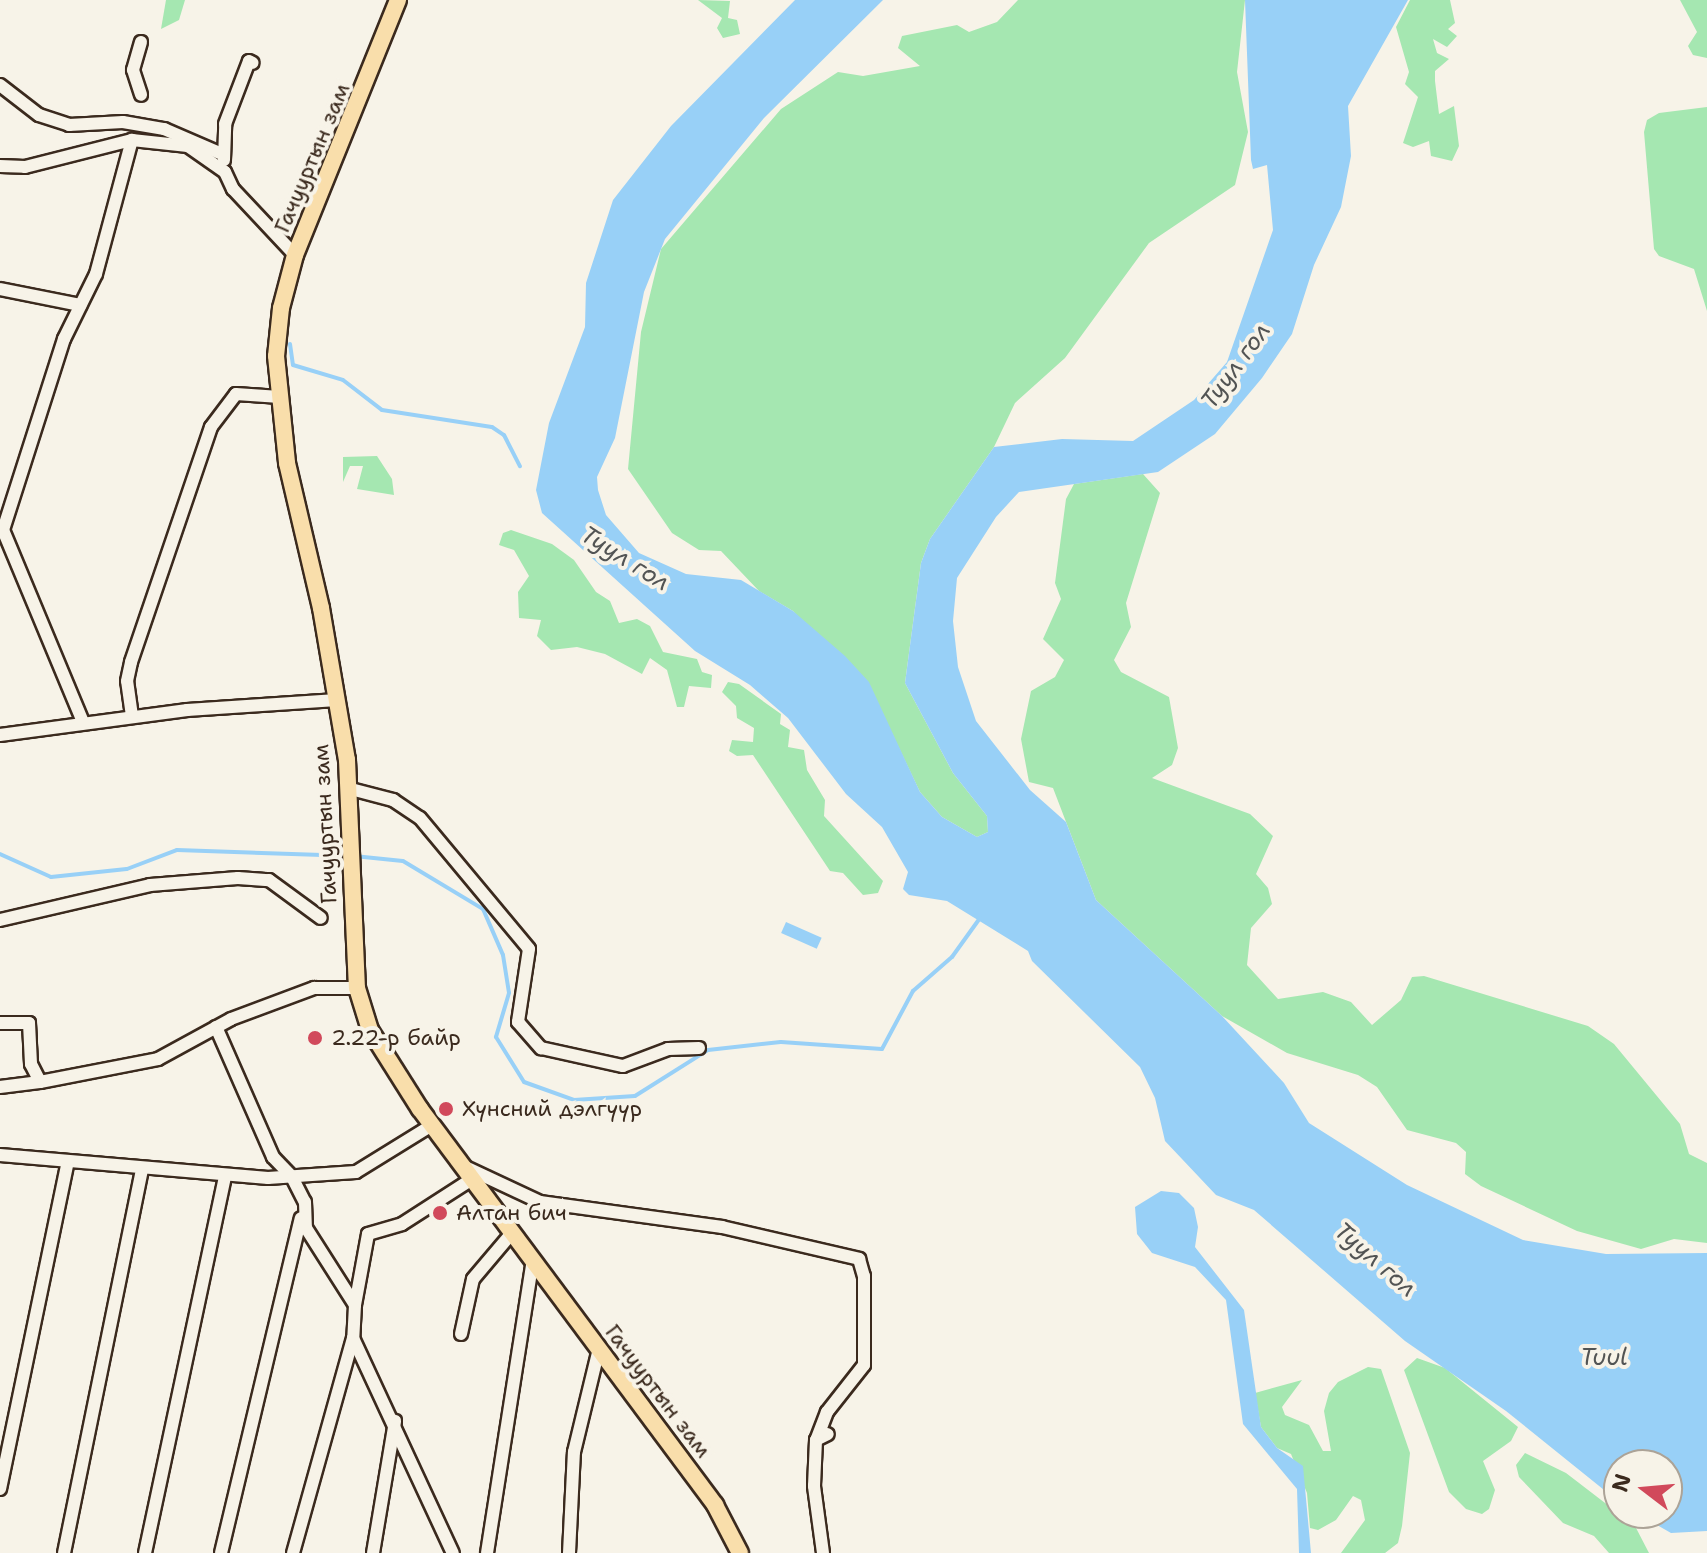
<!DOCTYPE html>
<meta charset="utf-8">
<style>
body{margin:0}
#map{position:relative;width:1707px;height:1553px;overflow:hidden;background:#f7f3e8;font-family:"Shantell Sans",sans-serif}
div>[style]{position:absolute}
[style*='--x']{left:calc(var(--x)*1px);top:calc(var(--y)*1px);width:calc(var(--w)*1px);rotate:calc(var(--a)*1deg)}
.green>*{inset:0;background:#a5e7b1}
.water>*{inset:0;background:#98d0f7;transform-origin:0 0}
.stream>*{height:4px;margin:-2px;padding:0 2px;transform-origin:2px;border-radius:2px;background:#98d0f7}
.roads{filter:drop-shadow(2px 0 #3b2a1e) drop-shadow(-2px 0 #3b2a1e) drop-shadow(0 2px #3b2a1e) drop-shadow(0 -2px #3b2a1e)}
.minor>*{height:12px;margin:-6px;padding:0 6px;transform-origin:6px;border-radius:6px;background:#f7f3e8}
.major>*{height:16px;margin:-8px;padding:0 8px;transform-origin:8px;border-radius:8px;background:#f9deab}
.dots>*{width:22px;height:22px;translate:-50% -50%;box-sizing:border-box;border:4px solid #f7f3e8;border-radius:50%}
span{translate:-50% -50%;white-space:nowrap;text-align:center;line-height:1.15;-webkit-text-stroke:8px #f7f3e8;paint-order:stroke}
.street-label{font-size:22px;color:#3b2a1e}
.poi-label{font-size:22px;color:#3b2a1e}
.left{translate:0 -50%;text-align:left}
.water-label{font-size:24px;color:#525454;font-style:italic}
.north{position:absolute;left:1603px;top:1449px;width:80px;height:80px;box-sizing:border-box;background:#f7f3e8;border:2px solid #aca397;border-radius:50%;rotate:286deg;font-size:22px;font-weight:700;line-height:32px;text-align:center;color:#3b2a1e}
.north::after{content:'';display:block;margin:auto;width:28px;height:36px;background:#d1495b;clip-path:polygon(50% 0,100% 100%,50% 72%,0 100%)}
</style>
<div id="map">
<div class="green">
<div style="clip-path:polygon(166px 0,185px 0,179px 20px,161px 29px)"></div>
<div style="clip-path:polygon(698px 0,730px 1px,728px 18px,737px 20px,740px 34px,723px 38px,717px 28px,722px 18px)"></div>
<div style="clip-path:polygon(1018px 0,1245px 0,1237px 72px,1248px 132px,1235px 185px,1149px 243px,1065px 358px,1015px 403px,994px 447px,930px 539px,921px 563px,905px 683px,953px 773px,987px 816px,988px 832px,977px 837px,942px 817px,920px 792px,888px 725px,793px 611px,759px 591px,721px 551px,699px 550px,672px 533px,628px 469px,641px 332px,661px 249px,781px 109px,838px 72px,863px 76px,920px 66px,898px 48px,902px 36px,957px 25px,969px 32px,997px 22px)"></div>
<div style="clip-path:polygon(1410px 0,1450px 0,1455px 23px,1448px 29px,1457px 36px,1447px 47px,1433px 39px,1437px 53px,1449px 59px,1435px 71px,1435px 81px,1439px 114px,1454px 106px,1459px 146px,1452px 161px,1431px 156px,1429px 141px,1413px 147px,1403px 143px,1418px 97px,1405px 84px,1409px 72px,1396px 27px)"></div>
<div style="clip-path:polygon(1680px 0,1707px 0,1707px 58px,1693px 55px,1688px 46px,1697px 32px)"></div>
<div style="clip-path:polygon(1707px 107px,1707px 311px,1694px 269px,1659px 256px,1654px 249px,1644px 132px,1647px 120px,1659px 113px)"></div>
<div style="clip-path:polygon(377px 456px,392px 479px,394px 495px,357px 489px,363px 466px,350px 466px,343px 482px,343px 457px)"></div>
<div style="clip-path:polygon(1143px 474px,1160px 493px,1126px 603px,1131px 627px,1114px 660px,1121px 672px,1169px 697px,1178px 748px,1172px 765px,1152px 778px,1250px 814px,1273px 836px,1256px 874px,1268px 888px,1272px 904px,1251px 928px,1247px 965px,1278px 999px,1323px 992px,1351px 1002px,1372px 1025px,1401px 1000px,1412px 977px,1424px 976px,1588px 1026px,1614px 1044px,1680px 1124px,1689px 1154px,1707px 1163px,1707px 1243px,1674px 1239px,1641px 1249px,1577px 1231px,1481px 1186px,1465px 1174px,1466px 1152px,1456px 1143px,1407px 1130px,1377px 1087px,1358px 1075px,1287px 1053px,1222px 1016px,1096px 900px,1053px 788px,1029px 782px,1021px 739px,1031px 691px,1055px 677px,1064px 660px,1043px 639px,1061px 599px,1055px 583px,1066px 499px,1074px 484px)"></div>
<div style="clip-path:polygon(511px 530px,552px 544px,574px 560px,596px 592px,610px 601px,619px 623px,637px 619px,650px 626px,663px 652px,697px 659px,702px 672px,712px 675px,711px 688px,689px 686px,684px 707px,677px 707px,667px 670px,650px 658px,642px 674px,605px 654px,577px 647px,551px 650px,537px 636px,541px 620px,519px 618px,518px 592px,529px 576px,514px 550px,499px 545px,503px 533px)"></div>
<div style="clip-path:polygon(728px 682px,739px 684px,781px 714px,780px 724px,790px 730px,788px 747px,804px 750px,807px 770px,825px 800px,824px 816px,883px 881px,878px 893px,863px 895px,843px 873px,830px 871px,753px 755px,737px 756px,729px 751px,732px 740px,753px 742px,754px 728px,737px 718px,736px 706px,722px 692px)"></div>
<div style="clip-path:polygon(1417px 1358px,1445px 1368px,1518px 1427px,1511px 1441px,1483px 1461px,1495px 1490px,1489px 1509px,1482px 1514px,1466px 1509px,1449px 1492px,1404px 1370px)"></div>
<div style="clip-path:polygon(1368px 1367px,1381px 1369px,1410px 1453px,1402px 1526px,1398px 1543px,1385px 1553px,1341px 1553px,1365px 1520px,1361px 1500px,1353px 1496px,1336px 1520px,1318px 1530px,1310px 1528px,1307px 1493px,1291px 1454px,1277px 1448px,1261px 1427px,1255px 1393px,1302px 1380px,1282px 1407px,1285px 1415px,1309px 1425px,1323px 1451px,1331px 1451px,1324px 1411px,1329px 1393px,1338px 1382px)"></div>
<div style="clip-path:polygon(1525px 1453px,1566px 1473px,1635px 1526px,1649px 1553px,1609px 1553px,1594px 1536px,1563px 1523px,1519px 1477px,1516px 1465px)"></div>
</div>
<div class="water">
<div style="clip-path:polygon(795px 0,883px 0,764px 118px,665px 239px,644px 292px,615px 438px,597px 477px,598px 490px,606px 515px,639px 553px,686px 574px,741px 580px,793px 611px,845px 656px,869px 682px,920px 792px,942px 817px,977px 837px,988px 832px,987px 816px,953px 773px,905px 683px,921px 563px,930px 539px,994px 447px,1062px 439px,1133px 441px,1194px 400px,1227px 362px,1273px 230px,1267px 165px,1253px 169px,1251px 160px,1245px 0,1408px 0,1348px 106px,1351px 156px,1341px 207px,1314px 265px,1292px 334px,1262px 378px,1215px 434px,1158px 472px,1019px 492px,996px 517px,957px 578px,953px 621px,958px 667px,976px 721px,1030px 790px,1066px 822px,1096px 900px,1222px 1016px,1284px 1083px,1309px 1123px,1407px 1185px,1523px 1240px,1606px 1254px,1707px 1253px,1707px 1531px,1671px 1533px,1636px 1513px,1667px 1513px,1667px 1465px,1619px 1465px,1619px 1502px,1506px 1411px,1405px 1341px,1254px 1210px,1216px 1195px,1165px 1141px,1155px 1098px,1140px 1067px,1032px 961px,1028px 951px,947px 901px,909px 895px,903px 889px,908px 872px,882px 827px,846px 794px,788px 718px,750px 685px,695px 651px,542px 513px,536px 490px,549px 423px,585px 327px,586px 283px,613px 200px,671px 126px)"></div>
<div style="left:786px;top:922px;width:39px;height:12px;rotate:24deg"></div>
<div style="clip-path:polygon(1161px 1191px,1179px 1193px,1194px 1208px,1198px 1227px,1195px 1247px,1244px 1310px,1261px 1427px,1277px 1448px,1303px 1466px,1311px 1553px,1299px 1553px,1297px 1489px,1243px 1424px,1226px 1300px,1195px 1267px,1152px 1253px,1137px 1234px,1135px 1207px)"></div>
</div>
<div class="stream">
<div style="--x:290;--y:344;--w:21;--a:82"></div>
<div style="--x:293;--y:365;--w:52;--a:16.7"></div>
<div style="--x:343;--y:380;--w:49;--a:37.6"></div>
<div style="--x:382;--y:410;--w:111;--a:8.8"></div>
<div style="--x:492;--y:427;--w:14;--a:34"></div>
<div style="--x:504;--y:435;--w:35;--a:63"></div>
<div style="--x:0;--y:854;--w:56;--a:24.3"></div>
<div style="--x:51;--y:877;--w:76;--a:-6"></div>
<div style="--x:127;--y:869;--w:53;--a:-20.8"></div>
<div style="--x:177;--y:850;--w:168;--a:2"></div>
<div style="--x:354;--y:856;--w:49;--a:5.8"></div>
<div style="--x:403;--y:861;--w:93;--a:31"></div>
<div style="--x:483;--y:909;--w:50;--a:66.5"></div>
<div style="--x:503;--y:955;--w:38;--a:81"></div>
<div style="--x:509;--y:993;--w:46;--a:106.5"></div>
<div style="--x:496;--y:1037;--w:53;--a:58.1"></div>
<div style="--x:524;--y:1082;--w:53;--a:19.8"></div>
<div style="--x:574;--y:1100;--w:61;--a:-3.8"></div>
<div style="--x:635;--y:1096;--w:86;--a:-32.2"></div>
<div style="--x:708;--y:1050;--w:73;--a:-6.3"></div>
<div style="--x:781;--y:1042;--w:101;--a:4"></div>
<div style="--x:882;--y:1049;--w:66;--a:-61.9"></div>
<div style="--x:913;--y:991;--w:52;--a:-41.1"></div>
<div style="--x:952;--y:957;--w:48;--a:-54.3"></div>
</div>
<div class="roads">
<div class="minor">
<div style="--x:141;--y:42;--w:29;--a:106"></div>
<div style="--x:133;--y:70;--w:26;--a:72"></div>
<div style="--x:0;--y:85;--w:49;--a:37.6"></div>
<div style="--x:39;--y:115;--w:32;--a:18"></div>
<div style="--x:69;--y:125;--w:54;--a:-3.2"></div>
<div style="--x:123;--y:122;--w:42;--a:9.7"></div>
<div style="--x:164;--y:129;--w:65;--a:23.4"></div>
<div style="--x:224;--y:160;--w:36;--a:-88"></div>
<div style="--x:225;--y:124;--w:67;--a:-69.1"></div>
<div style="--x:249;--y:61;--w:4;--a:27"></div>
<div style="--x:0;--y:166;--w:25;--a:2"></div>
<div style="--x:25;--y:167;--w:110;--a:-14.2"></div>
<div style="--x:132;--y:140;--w:56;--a:6.1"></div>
<div style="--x:188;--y:146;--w:45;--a:35.1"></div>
<div style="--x:225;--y:172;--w:19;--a:65"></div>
<div style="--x:233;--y:189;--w:91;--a:46.8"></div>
<div style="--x:0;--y:289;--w:82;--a:11.3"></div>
<div style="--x:132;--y:716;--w:35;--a:-98"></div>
<div style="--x:127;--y:681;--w:19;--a:-78"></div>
<div style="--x:131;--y:662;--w:248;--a:-71.2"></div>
<div style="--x:211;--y:427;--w:41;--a:-52.9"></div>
<div style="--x:236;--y:394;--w:44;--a:3.9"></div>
<div style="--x:83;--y:722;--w:208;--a:-112.6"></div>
<div style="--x:3;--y:530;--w:201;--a:-72.3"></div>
<div style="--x:64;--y:339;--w:72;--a:-63.8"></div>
<div style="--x:96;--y:274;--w:139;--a:-75"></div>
<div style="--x:0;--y:735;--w:189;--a:-7.6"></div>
<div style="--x:187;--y:710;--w:150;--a:-3.8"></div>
<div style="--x:347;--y:788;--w:48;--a:14.6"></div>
<div style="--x:393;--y:800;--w:32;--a:34"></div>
<div style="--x:420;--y:818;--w:170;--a:50.2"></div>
<div style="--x:529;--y:949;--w:74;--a:98.6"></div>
<div style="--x:518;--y:1022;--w:35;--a:49"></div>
<div style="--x:541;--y:1048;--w:84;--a:12.4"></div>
<div style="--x:623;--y:1066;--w:48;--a:-20.7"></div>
<div style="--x:668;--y:1049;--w:31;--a:-2"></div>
<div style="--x:0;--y:920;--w:154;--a:-13.1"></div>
<div style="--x:150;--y:885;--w:88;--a:-4.5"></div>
<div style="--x:238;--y:878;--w:31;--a:4"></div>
<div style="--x:269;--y:880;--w:64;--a:36.2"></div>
<div style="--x:0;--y:1023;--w:29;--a:0"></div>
<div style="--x:29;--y:1023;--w:41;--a:87.2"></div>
<div style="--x:31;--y:1064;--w:20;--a:63"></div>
<div style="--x:40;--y:1082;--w:120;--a:-11"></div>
<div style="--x:158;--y:1059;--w:83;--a:-28.7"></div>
<div style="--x:231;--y:1019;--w:89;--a:-20.5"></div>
<div style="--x:314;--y:988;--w:43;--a:0"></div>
<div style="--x:216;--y:1027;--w:142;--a:66.3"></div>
<div style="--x:273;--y:1157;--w:28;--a:46"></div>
<div style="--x:292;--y:1177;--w:28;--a:63"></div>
<div style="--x:305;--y:1202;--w:26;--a:88"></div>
<div style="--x:306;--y:1228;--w:91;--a:57.5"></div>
<div style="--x:355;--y:1305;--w:33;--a:93"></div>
<div style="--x:353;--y:1338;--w:237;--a:65.1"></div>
<div style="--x:0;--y:1087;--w:40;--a:-7.1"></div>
<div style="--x:0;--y:1155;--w:269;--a:4.9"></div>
<div style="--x:268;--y:1178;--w:88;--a:-3.9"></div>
<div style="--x:356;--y:1172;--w:89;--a:-31.7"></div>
<div style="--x:463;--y:1166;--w:85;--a:25.1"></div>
<div style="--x:540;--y:1202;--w:184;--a:7.8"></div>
<div style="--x:722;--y:1227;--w:141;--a:13.1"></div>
<div style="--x:859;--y:1259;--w:18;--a:74"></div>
<div style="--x:864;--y:1276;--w:89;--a:90"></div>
<div style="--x:864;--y:1365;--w:60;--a:128.2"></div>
<div style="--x:827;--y:1412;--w:30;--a:111"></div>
<div style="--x:355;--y:1305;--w:72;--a:-79.6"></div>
<div style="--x:368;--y:1234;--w:35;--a:-16"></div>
<div style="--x:402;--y:1224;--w:83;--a:-32.7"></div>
<div style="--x:461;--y:1334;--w:56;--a:-77.7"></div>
<div style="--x:473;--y:1279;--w:60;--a:-49.7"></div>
<div style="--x:0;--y:1489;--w:334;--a:-78.3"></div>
<div style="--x:64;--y:1553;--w:392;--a:-78.5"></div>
<div style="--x:145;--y:1553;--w:385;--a:-78"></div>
<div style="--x:221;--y:1553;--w:344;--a:-76.6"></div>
<div style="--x:293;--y:1553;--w:223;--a:-74.4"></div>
<div style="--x:373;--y:1553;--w:134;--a:-80.5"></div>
<div style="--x:487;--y:1553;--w:297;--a:-81.1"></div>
<div style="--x:569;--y:1553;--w:101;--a:-87.2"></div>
<div style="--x:574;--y:1452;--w:106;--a:-76.4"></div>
<div style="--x:823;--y:1553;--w:68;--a:-97.7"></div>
<div style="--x:814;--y:1486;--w:46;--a:-87.5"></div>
<div style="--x:816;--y:1440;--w:13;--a:-27"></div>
</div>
<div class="major">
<div style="--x:398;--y:0;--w:275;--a:112"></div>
<div style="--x:295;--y:255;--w:55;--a:104.8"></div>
<div style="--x:281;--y:308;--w:48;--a:95.9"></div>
<div style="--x:276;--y:356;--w:108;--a:84.1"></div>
<div style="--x:287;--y:463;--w:149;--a:76.8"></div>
<div style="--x:321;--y:608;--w:154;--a:80.3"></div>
<div style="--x:347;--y:760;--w:228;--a:87.5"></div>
<div style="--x:357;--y:988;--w:44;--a:72.8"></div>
<div style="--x:370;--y:1030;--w:93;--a:57.7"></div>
<div style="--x:420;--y:1109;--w:494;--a:53.3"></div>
<div style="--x:715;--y:1505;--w:54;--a:62.5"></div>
</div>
</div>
<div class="dots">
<div style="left:315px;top:1038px;background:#d1495b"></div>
<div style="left:446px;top:1109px;background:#d1495b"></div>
<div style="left:440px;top:1213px;background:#d1495b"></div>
</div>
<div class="street-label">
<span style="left:312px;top:158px;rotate:-67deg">Гачууртын зам</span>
<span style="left:325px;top:824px;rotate:-93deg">Гачууртын зам</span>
<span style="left:658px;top:1391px;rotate:53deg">Гачууртын зам</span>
</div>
<div class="poi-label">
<span class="left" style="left:331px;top:1038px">2.22-р байр</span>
<span class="left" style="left:462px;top:1109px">Хүнсний дэлгүүр</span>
<span class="left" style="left:456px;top:1213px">Алтан бич</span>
</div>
<div class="water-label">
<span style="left:1236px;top:366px;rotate:-54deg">Туул гол</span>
<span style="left:625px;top:559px;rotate:32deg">Туул гол</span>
<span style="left:1375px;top:1260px;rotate:41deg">Туул гол</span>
<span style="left:1604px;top:1358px">Tuul</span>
</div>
<div class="north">N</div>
</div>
